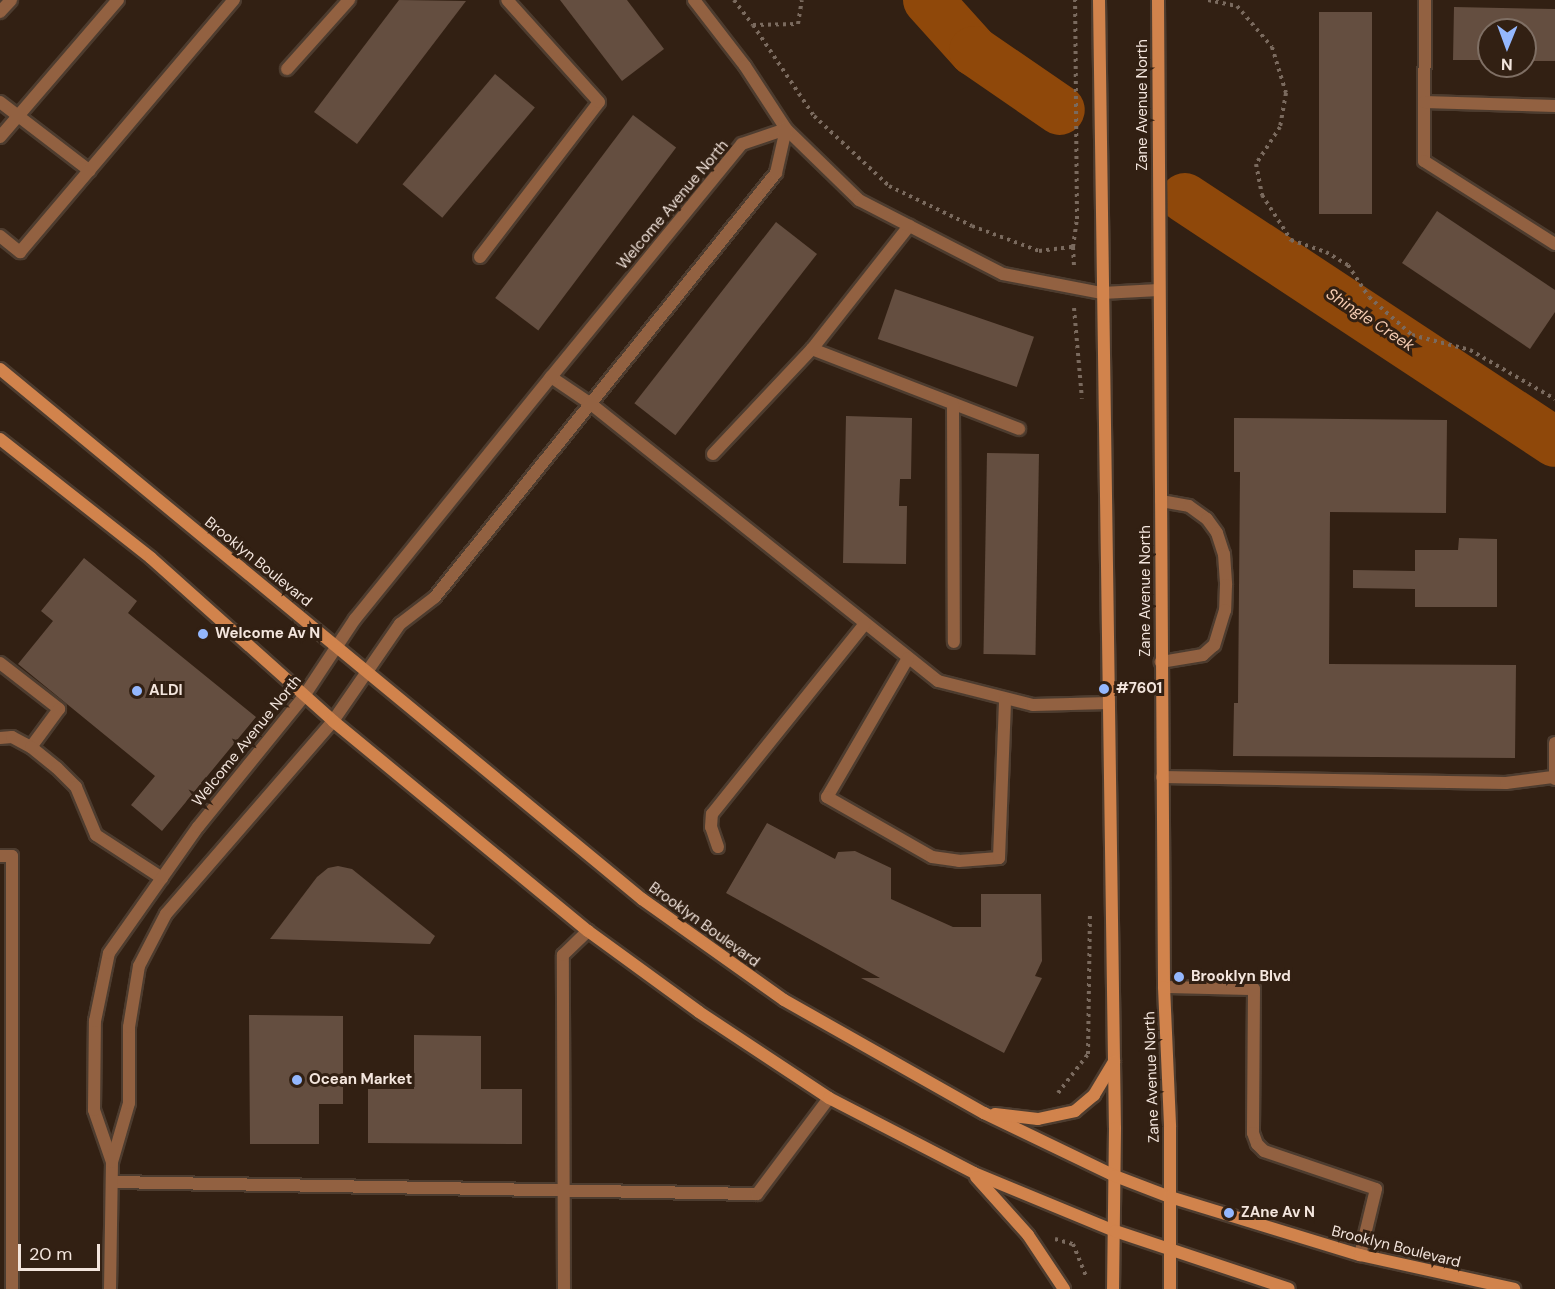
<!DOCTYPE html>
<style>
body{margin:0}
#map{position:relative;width:1555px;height:1289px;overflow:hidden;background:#322013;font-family:"DM Sans",sans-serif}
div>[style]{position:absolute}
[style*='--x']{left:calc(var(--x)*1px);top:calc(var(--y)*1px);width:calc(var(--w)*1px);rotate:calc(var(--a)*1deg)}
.river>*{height:50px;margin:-25px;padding:0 25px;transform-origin:25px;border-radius:25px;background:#8f480a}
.building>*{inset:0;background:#644e40;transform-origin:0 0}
.path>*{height:4px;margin-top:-2px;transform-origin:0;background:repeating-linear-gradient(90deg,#7a6a5e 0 3px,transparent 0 7.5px)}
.roads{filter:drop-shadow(2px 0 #4d3c2f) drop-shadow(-2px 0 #4d3c2f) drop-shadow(0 2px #4d3c2f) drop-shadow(0 -2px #4d3c2f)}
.lane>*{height:12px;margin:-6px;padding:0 6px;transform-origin:6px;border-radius:6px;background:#926141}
.street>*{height:12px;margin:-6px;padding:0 6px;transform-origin:6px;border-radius:6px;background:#926141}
.secondary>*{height:12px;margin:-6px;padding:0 6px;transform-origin:6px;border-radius:6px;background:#d1834c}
.dots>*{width:16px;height:16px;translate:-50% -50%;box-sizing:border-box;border:3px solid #322013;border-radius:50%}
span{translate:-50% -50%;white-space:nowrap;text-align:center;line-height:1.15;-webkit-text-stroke:6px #322013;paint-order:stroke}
.street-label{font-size:15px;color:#f3e5dd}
.poi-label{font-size:15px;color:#f3e5dd;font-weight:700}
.left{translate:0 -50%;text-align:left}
.water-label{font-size:16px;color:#f5ccb2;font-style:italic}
.north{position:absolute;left:1477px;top:18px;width:60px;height:60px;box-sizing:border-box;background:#322013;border:2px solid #7f6f64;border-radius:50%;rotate:181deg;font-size:16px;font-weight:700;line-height:24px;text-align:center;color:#f3e5dd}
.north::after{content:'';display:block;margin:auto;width:21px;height:27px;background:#94b7fd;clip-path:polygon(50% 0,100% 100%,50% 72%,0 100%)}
.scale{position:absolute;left:18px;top:1244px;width:82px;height:27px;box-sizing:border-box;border:3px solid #f3e5dd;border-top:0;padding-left:8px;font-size:18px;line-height:21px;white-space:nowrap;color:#f3e5dd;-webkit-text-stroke:4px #322013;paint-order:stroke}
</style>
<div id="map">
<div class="river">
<div style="--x:928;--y:0;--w:69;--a:48"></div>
<div style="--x:974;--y:51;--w:104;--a:34.5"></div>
<div style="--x:1185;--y:198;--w:443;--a:33.4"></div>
</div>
<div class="building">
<div style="clip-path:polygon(399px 0,466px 1px,357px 144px,314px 112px)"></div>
<div style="clip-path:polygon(560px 0,627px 0,664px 49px,622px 81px)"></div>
<div style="clip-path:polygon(1454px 7px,1555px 9px,1555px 61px,1525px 61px,1525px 30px,1489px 30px,1489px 60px,1453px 60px)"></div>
<div style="left:1319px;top:12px;width:53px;height:202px"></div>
<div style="left:495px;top:74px;width:52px;height:144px;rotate:40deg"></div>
<div style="left:633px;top:115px;width:54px;height:229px;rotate:37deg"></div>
<div style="clip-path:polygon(1437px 211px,1555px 290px,1555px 312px,1530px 349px,1402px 263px)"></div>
<div style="left:776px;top:222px;width:52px;height:230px;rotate:38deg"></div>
<div style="left:895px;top:289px;width:147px;height:53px;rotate:19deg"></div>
<div style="clip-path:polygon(846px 416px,912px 418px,911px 479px,900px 479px,899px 506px,907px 506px,906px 564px,843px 563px)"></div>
<div style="clip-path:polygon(1234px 418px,1447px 420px,1446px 513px,1330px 512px,1329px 664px,1516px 665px,1515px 758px,1233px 756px,1234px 703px,1238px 703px,1240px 472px,1234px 472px)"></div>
<div style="left:987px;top:453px;width:52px;height:201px;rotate:1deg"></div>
<div style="clip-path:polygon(1459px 538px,1497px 539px,1497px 607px,1415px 607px,1415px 589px,1353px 588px,1353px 570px,1415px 571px,1415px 550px,1458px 550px)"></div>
<div style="clip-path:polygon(84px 558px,137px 601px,128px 613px,256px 717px,162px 831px,131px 805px,155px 776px,18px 664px,53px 621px,41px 611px)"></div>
<div style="clip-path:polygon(767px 823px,835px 859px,838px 852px,855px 851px,891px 868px,891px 899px,953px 927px,981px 927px,981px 894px,1041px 894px,1042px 961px,1035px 976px,1042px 978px,1004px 1053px,861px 978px,880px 978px,726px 893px)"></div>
<div style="clip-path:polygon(338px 866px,352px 869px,435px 936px,430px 944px,270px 939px,317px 877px,328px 868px)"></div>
<div style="clip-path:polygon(249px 1015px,343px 1016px,343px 1104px,319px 1104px,319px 1144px,250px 1144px)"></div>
<div style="clip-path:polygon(414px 1035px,481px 1036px,481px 1089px,522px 1089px,522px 1144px,368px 1143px,368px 1089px,414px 1089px)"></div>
</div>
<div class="path">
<div style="--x:734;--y:0;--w:31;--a:53"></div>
<div style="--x:753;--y:25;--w:45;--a:-1.3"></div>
<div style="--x:798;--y:24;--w:24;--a:-81"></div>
<div style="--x:1208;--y:0;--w:30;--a:12"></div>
<div style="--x:1237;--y:6;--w:54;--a:49.5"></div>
<div style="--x:1272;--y:47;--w:48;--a:73.1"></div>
<div style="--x:1286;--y:93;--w:35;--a:100"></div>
<div style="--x:1280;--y:127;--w:44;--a:123"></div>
<div style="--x:1256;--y:164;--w:32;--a:79"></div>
<div style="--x:1262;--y:195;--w:54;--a:57.2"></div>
<div style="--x:1291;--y:240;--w:37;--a:19"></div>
<div style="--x:1326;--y:252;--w:26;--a:31"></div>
<div style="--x:1348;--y:265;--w:38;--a:57"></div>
<div style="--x:1369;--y:297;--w:57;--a:41.5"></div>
<div style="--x:1412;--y:335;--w:60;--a:14.5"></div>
<div style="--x:1470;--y:350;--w:98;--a:30"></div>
<div style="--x:753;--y:25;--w:110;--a:56.2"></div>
<div style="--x:814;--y:116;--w:103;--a:43"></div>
<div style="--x:889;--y:186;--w:92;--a:25.7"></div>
<div style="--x:972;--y:226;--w:72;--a:20.5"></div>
<div style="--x:1039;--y:251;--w:34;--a:-7"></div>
<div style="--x:1073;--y:247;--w:28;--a:-82"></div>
<div style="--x:1077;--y:219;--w:219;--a:-90.5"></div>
<div style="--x:1073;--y:247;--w:21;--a:87"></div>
<div style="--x:1074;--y:308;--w:91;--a:85"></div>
<div style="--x:1058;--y:1093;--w:49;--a:-52.4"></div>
<div style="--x:1088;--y:1054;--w:138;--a:-89.2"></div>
<div style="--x:1055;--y:1239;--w:19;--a:16"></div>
<div style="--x:1073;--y:1244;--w:35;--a:68"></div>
</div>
<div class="roads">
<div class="lane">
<div style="--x:1425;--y:0;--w:161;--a:90.4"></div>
<div style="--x:1424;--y:161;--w:155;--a:32.4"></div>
<div style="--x:0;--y:12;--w:16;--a:-47"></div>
<div style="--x:287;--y:69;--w:93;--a:-48.1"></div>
<div style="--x:0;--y:102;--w:113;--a:37.5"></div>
<div style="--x:1424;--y:102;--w:131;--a:1.7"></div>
<div style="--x:0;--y:137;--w:181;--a:-49.3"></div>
<div style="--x:0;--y:236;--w:26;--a:39"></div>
<div style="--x:20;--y:252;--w:331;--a:-49.7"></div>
<div style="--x:480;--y:257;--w:195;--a:-52.5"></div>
<div style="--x:599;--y:102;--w:137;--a:-132"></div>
<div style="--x:812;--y:349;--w:222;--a:21.1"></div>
<div style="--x:551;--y:377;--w:48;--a:34"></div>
<div style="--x:591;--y:404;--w:444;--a:38.6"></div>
<div style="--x:938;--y:681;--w:98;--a:14.2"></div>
<div style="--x:1033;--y:705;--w:76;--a:-1.5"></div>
<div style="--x:953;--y:404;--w:238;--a:89.8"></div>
<div style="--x:713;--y:454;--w:144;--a:-46.7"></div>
<div style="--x:812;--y:349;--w:157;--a:-51.7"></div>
<div style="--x:1161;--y:501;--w:28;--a:10"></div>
<div style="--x:1189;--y:506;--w:22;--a:36"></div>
<div style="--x:1207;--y:519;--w:17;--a:54"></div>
<div style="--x:1217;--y:533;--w:22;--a:72"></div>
<div style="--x:1224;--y:554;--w:31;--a:86"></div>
<div style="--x:1226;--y:585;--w:25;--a:92"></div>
<div style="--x:1225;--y:610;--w:37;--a:107"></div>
<div style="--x:1214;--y:645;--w:15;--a:138"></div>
<div style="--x:1203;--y:655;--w:43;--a:170.5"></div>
<div style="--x:908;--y:658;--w:161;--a:120.2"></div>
<div style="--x:827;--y:797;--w:121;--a:29.7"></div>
<div style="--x:932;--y:857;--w:27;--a:8"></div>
<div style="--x:959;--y:861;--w:40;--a:-4.3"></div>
<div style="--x:999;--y:858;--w:159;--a:-87.8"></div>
<div style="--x:0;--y:663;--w:75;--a:37.9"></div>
<div style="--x:59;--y:709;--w:47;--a:126.4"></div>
<div style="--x:0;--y:738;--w:12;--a:-5"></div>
<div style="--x:12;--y:737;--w:21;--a:28"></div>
<div style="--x:31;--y:747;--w:33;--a:39"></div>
<div style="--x:57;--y:768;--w:27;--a:45"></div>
<div style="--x:76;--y:787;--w:52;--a:67.4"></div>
<div style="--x:96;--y:835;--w:79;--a:33.1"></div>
<div style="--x:1555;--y:743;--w:36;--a:90"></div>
<div style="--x:1162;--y:777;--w:344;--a:1"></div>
<div style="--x:1506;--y:783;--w:47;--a:-7.3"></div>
<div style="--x:718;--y:847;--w:21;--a:-109"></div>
<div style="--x:711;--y:827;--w:13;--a:-86"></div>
<div style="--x:712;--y:814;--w:244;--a:-51.2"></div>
<div style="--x:0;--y:856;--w:12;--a:0"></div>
<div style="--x:12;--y:856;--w:433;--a:90"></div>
<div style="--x:1164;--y:987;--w:90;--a:1.3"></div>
<div style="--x:1254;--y:989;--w:144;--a:90.4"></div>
<div style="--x:1253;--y:1133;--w:12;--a:70"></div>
<div style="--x:1257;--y:1144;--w:10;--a:45"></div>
<div style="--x:1264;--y:1151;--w:118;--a:18.7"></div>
<div style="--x:1376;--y:1189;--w:68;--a:103.6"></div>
<div style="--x:112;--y:1182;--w:645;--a:1.07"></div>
<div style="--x:757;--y:1194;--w:120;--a:-53.1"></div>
<div style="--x:564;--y:1289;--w:334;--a:-90.2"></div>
<div style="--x:563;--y:955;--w:35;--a:-44"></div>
</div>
<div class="street">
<div style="--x:694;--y:0;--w:83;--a:52.3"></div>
<div style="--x:745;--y:66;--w:75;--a:56.9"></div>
<div style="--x:786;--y:129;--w:102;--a:44.2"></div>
<div style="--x:859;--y:200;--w:162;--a:27.2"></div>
<div style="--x:1003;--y:274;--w:101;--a:10.9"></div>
<div style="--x:1102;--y:293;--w:57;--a:-3"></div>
<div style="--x:112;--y:1162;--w:55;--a:-109.1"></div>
<div style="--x:94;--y:1110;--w:89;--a:-89.4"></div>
<div style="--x:95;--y:1021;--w:69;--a:-78.4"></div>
<div style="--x:109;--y:953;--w:154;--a:-54.8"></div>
<div style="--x:198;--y:827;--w:169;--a:-51"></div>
<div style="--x:304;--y:696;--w:92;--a:-56.5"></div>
<div style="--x:355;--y:619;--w:311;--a:-51"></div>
<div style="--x:551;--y:377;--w:301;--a:-50.7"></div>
<div style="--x:742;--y:144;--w:46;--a:-18.8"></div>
<div style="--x:110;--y:1289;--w:127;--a:-89.1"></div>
<div style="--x:112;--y:1162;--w:61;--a:-73.9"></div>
<div style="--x:129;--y:1103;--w:76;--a:-90"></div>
<div style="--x:129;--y:1027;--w:62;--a:-80.7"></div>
<div style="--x:139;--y:966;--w:59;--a:-62.6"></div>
<div style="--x:166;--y:914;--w:255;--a:-49.1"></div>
<div style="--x:333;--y:721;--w:118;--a:-55.4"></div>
<div style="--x:400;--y:624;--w:44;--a:-37.6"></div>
<div style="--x:435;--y:597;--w:544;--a:-51.19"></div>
<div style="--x:776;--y:173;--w:45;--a:-77.2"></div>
</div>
<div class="secondary">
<div style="--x:1099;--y:0;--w:1128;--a:89.19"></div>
<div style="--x:1115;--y:1128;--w:161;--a:90.7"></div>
<div style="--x:1158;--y:0;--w:987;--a:89.65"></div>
<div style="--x:1164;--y:987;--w:140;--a:87.5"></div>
<div style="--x:1170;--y:1127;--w:162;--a:90"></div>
<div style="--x:0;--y:369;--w:833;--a:39.54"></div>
<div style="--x:642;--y:899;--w:174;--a:35.4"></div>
<div style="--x:784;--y:1000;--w:230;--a:29.5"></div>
<div style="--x:984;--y:1113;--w:145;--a:25.7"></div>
<div style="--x:1115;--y:1176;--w:59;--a:20.9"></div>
<div style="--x:1170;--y:1197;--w:199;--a:17"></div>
<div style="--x:1360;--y:1255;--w:158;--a:12.4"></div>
<div style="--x:0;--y:439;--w:192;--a:38.2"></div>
<div style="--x:151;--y:558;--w:244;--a:41.8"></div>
<div style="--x:333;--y:721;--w:330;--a:39.5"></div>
<div style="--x:588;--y:931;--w:137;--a:36.1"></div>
<div style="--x:699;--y:1012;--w:156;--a:33.5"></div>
<div style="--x:829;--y:1098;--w:163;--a:27.3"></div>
<div style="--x:974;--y:1173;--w:152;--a:22.4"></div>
<div style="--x:1115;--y:1231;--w:183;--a:18.4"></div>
<div style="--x:995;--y:1114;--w:43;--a:6.6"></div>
<div style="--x:1038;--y:1119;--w:38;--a:-12"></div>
<div style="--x:1075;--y:1111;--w:25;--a:-40"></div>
<div style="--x:1094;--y:1095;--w:39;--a:-59"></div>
<div style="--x:976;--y:1177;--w:78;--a:48.1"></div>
<div style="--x:1028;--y:1235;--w:65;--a:56.3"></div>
</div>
</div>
<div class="dots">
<div style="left:203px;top:634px;background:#94b7fd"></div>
<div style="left:1104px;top:689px;background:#94b7fd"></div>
<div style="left:137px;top:691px;background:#94b7fd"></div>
<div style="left:1179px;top:977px;background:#94b7fd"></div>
<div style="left:297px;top:1080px;background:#94b7fd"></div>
<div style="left:1229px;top:1213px;background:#94b7fd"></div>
</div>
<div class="street-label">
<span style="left:1143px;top:105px;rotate:-90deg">Zane Avenue North</span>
<span style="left:673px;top:205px;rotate:-50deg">Welcome Avenue North</span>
<span style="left:258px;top:562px;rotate:39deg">Brooklyn Boulevard</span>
<span style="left:1146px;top:591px;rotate:-90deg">Zane Avenue North</span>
<span style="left:247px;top:741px;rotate:-51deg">Welcome Avenue North</span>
<span style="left:704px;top:925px;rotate:36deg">Brooklyn Boulevard</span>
<span style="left:1152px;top:1077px;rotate:-92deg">Zane Avenue North</span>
<span style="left:1396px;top:1247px;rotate:14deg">Brooklyn Boulevard</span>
</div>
<div class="poi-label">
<span class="left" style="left:215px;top:634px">Welcome Av N</span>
<span class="left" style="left:1116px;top:689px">#7601</span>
<span class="left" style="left:149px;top:691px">ALDI</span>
<span class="left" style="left:1191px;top:977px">Brooklyn Blvd</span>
<span class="left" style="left:309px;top:1080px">Ocean Market</span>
<span class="left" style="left:1241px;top:1213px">ZAne Av N</span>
</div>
<div class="water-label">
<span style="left:1370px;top:320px;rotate:33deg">Shingle Creek</span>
</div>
<div class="north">N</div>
<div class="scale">20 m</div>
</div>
